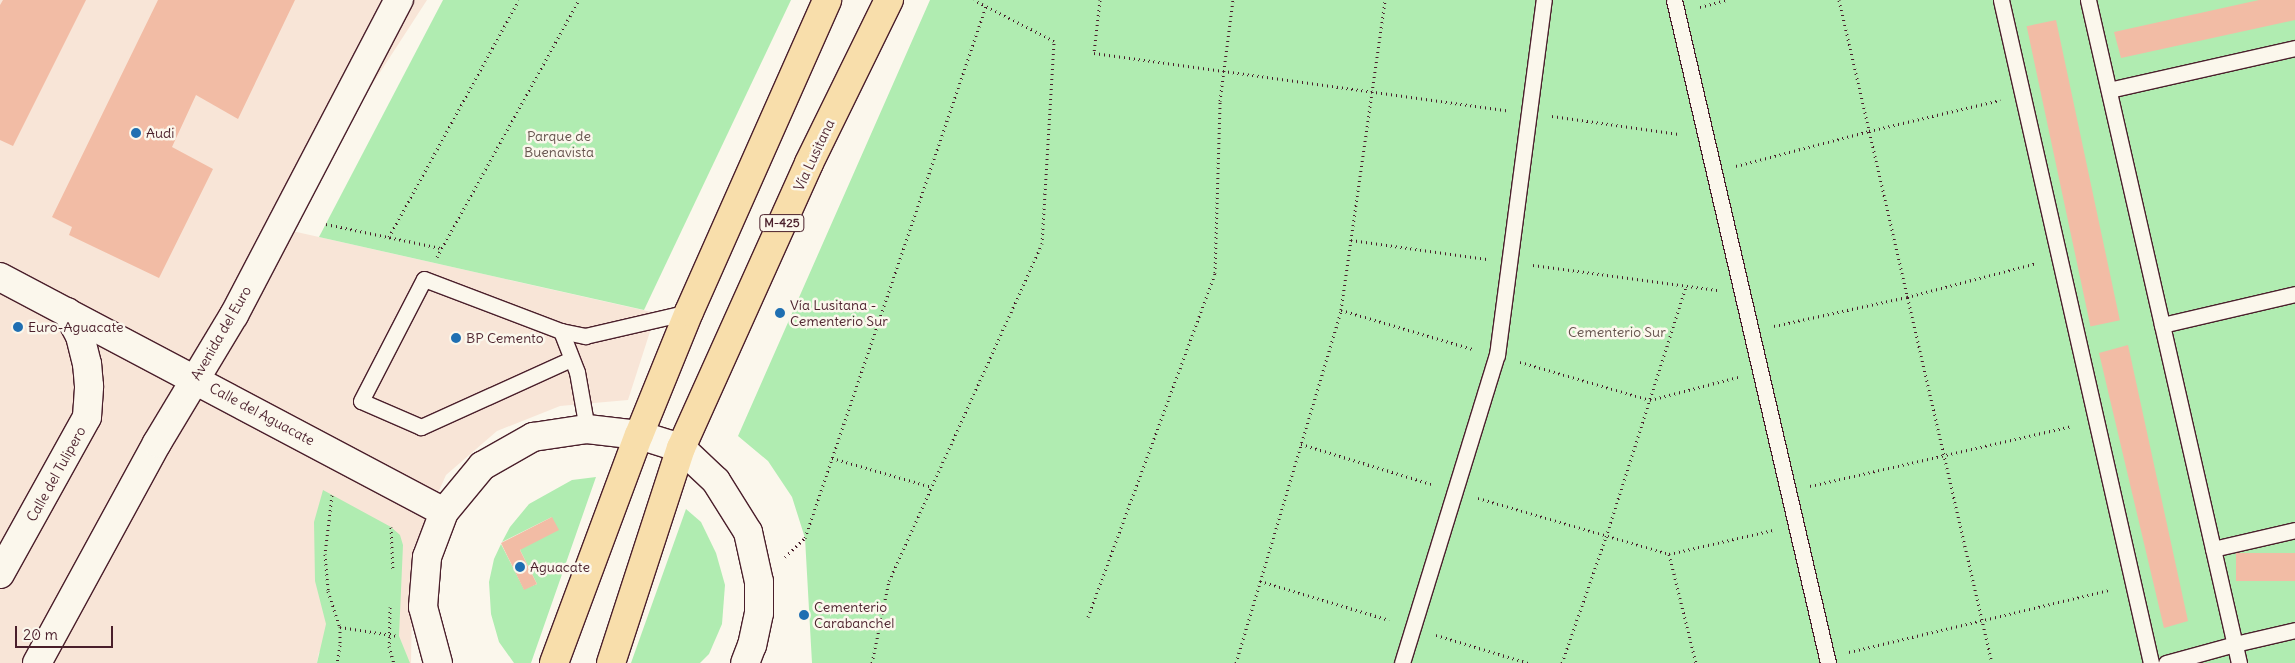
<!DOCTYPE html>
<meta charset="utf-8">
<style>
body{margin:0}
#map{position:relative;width:2295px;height:663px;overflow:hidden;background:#fbf7ec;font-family:Delius,sans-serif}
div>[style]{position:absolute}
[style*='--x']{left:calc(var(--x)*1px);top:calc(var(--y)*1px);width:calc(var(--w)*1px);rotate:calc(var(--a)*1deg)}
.built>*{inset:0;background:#f8e5d7}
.green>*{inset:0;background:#b0ecb1}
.building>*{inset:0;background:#f2bca5;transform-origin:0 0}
.path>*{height:3px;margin-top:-1.5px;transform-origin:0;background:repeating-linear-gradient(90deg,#4a1f2b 0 1px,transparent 0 5px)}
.roads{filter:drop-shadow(1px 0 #4a1f2b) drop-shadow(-1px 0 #4a1f2b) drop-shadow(0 1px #4a1f2b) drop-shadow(0 -1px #4a1f2b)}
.lane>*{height:15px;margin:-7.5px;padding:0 7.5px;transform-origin:7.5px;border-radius:7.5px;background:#fbf7ec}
.street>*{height:28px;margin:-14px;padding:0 14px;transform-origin:14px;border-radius:14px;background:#fbf7ec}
.secondary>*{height:28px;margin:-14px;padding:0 14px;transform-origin:14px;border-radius:14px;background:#fbf7ec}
.primary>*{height:28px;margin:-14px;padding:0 14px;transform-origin:14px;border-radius:14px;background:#f8deab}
.dots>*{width:14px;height:14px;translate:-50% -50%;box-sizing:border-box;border:2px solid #fbf7ec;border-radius:50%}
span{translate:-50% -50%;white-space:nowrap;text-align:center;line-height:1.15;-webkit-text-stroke:5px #fbf7ec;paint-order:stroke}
.shield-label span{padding:1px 4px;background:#fbf7ec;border:1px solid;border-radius:4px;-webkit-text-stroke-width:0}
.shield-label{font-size:12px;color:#4a1f2b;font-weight:700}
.poi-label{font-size:14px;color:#4a1f2b}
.left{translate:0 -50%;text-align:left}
.park-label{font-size:14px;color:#64524c}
.street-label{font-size:14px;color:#4a1f2b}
.scale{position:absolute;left:15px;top:626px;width:98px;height:22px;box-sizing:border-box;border:2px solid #4a1f2b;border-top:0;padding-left:6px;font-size:15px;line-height:18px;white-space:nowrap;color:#4a1f2b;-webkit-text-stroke:4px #fbf7ec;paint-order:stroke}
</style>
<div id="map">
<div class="built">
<div style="clip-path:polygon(0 0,427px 0,279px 228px,656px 313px,628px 400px,560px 406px,497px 431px,446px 475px,413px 549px,411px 663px,353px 663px,319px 652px,317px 663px,0 663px)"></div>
</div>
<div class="green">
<div style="clip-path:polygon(443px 0,791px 0,644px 310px,319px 237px)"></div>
<div style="clip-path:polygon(930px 0,2295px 0,2295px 663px,812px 663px,805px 538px,792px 497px,768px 461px,738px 436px)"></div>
<div style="clip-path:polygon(596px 477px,531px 663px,514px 663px,499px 642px,491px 614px,489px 582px,494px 559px,501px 544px,524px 589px,537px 584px,520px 550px,552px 517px,502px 542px,510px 527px,529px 504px,572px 480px)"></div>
<div style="clip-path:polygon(323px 490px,391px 527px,400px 535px,403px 545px,399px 636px,410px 663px,317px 663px,326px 624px,315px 581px,314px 522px)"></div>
<div style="clip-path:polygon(686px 509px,701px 522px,716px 553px,725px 585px,722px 624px,709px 654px,700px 663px,631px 663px)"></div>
</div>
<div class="building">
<div style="clip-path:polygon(3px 0,86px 0,13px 146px,0 140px,0 5px)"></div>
<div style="clip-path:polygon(158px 0,295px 0,238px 119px,196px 95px,172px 147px,213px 169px,159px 278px,69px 235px,72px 227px,52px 217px)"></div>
<div style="clip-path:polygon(2259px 0,2295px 0,2295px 20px,2121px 58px,2114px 32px)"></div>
<div style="left:2056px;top:20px;width:307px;height:30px;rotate:78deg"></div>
<div style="clip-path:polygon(2128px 345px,2188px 621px,2164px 628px,2099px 353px)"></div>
<div style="clip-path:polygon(552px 517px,559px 530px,520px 550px,537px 584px,524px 590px,501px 543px)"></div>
<div style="left:2295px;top:553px;width:28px;height:59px;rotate:90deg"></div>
</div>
<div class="path">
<div style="--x:1100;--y:0;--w:53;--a:96.5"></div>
<div style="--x:1094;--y:53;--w:416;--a:7.9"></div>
<div style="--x:1839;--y:0;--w:680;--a:77.01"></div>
<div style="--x:1700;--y:7;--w:27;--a:-15"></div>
<div style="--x:1552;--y:116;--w:128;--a:8.1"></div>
<div style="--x:1736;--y:166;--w:138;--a:-14.7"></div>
<div style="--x:1869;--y:131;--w:135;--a:-13.3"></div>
<div style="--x:326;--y:224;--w:117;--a:11.8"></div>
<div style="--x:389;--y:237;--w:270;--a:-61.3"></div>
<div style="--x:1351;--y:240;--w:137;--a:8"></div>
<div style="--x:437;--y:257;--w:294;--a:-61.1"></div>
<div style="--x:1533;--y:265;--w:186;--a:7.7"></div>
<div style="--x:1341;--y:310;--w:138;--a:16.5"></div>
<div style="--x:1774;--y:326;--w:136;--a:-12.3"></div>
<div style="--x:1907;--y:297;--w:134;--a:-14.7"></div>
<div style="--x:1520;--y:362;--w:135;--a:16.3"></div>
<div style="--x:1650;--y:400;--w:91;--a:-14.6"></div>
<div style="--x:1301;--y:444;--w:136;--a:17.1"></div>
<div style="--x:832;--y:458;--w:104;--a:16.2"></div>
<div style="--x:1810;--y:486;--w:269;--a:-12.9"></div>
<div style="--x:332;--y:495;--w:59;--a:96.8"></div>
<div style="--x:325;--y:554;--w:37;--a:85"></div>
<div style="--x:328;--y:591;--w:38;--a:72"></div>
<div style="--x:340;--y:627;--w:18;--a:90"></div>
<div style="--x:340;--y:645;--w:18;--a:99"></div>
<div style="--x:1478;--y:498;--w:199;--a:16.3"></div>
<div style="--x:1669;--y:554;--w:107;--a:-13"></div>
<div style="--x:391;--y:527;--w:44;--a:87.4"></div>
<div style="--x:1669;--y:554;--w:112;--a:76.1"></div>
<div style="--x:785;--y:557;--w:28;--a:-44"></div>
<div style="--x:805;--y:538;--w:562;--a:-71.21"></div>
<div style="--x:1260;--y:581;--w:135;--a:16.8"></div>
<div style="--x:390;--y:607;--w:39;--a:91"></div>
<div style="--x:389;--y:646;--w:18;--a:74"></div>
<div style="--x:1088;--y:617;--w:367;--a:-69.7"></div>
<div style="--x:1215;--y:273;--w:172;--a:-88.3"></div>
<div style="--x:1220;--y:101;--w:102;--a:-82.7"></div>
<div style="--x:340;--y:627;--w:59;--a:8.8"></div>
<div style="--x:1436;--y:635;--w:96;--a:16.9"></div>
<div style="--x:1849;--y:652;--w:268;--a:-13.4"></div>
<div style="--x:872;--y:663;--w:84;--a:-78.3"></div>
<div style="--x:889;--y:581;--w:370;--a:-65.6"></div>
<div style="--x:1042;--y:244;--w:203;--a:-86.6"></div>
<div style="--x:1054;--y:41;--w:90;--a:-152.9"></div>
<div style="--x:1236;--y:663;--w:368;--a:-73.4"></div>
<div style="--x:1341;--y:310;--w:313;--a:-81.9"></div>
<div style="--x:1562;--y:663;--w:133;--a:-70.8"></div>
<div style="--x:1606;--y:537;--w:263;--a:-72.3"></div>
</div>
<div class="roads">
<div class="lane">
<div style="--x:1674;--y:0;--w:681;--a:76.92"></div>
<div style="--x:2001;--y:0;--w:680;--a:77.25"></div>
<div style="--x:2088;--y:0;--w:680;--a:77.17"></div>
<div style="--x:2109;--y:90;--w:191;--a:-12.7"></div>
<div style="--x:2162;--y:325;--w:137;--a:-13.1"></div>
<div style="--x:561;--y:331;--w:25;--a:12"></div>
<div style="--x:585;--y:336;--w:107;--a:-13"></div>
<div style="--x:571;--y:359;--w:165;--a:155.6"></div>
<div style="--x:421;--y:427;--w:65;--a:-156.6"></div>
<div style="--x:361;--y:401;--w:137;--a:-62.7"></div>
<div style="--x:424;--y:279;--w:147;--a:20.8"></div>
<div style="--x:561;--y:331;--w:44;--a:68.7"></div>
<div style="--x:577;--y:372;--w:58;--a:80"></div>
<div style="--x:2213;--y:549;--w:84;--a:-13"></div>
<div style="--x:1402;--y:663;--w:322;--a:-72.9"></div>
<div style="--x:1497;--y:355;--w:358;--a:-82.5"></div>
<div style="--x:2166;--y:663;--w:72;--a:-15.4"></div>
<div style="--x:2235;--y:644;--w:62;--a:-13.1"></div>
</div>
<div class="street">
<div style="--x:0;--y:277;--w:502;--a:27.89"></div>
<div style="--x:0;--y:574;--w:179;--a:-61"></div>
<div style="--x:87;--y:417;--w:31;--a:-86"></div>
<div style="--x:89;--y:386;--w:22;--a:-95"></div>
<div style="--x:87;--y:364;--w:29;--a:-104"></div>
<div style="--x:80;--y:336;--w:27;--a:-118"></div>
<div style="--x:37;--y:663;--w:251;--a:-61.4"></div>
<div style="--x:157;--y:443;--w:149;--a:-59"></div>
<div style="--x:234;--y:315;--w:356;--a:-62.4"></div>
</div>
<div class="secondary">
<div style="--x:438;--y:663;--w:58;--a:-105"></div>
<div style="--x:423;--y:607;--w:50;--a:-85.4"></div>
<div style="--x:427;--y:557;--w:48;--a:-69.3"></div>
<div style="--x:444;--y:512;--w:60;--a:-50.4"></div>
<div style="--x:482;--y:466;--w:59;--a:-29.6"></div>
<div style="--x:533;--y:437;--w:55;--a:-8.4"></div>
<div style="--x:587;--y:429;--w:52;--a:6.6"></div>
<div style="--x:639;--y:435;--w:44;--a:17.2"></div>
<div style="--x:681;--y:448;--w:48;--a:43.3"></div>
<div style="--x:716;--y:481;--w:60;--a:57.9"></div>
<div style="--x:748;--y:532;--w:51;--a:77.6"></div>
<div style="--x:759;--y:582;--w:31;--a:90"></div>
<div style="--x:759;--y:613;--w:33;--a:102"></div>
<div style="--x:752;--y:645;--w:19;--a:111"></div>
</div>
<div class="primary">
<div style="--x:554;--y:663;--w:243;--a:-69.6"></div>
<div style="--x:639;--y:435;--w:133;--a:-67.9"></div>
<div style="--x:689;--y:312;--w:341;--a:-66.1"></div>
<div style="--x:611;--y:663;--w:226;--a:-72"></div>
<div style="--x:681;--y:448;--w:312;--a:-65.8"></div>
<div style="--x:809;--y:163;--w:182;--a:-63.9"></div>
</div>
</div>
<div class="dots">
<div style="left:136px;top:133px;background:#1f6fb2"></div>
<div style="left:780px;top:313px;background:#1f6fb2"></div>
<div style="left:18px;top:327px;background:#1f6fb2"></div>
<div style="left:456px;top:338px;background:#1f6fb2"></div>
<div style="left:520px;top:567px;background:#1f6fb2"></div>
<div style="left:804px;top:615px;background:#1f6fb2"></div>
</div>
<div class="shield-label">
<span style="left:782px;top:223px">M-425</span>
</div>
<div class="poi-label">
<span class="left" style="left:146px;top:133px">Audi</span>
<span class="left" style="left:790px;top:313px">Vía Lusitana -<br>Cementerio Sur</span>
<span class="left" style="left:28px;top:327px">Euro-Aguacate</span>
<span class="left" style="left:466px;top:338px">BP Cemento</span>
<span class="left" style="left:530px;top:567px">Aguacate</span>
<span class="left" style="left:814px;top:615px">Cementerio<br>Carabanchel</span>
</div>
<div class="park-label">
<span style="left:559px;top:144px">Parque de<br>Buenavista</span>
<span style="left:1617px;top:332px">Cementerio Sur</span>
</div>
<div class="street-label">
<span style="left:814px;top:155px;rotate:-65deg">Vía Lusitana</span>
<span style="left:221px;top:333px;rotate:-60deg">Avenida del Euro</span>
<span style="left:262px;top:414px;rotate:28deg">Calle del Aguacate</span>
<span style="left:56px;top:474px;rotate:-61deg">Calle del Tulipero</span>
</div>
<div class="scale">20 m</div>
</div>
